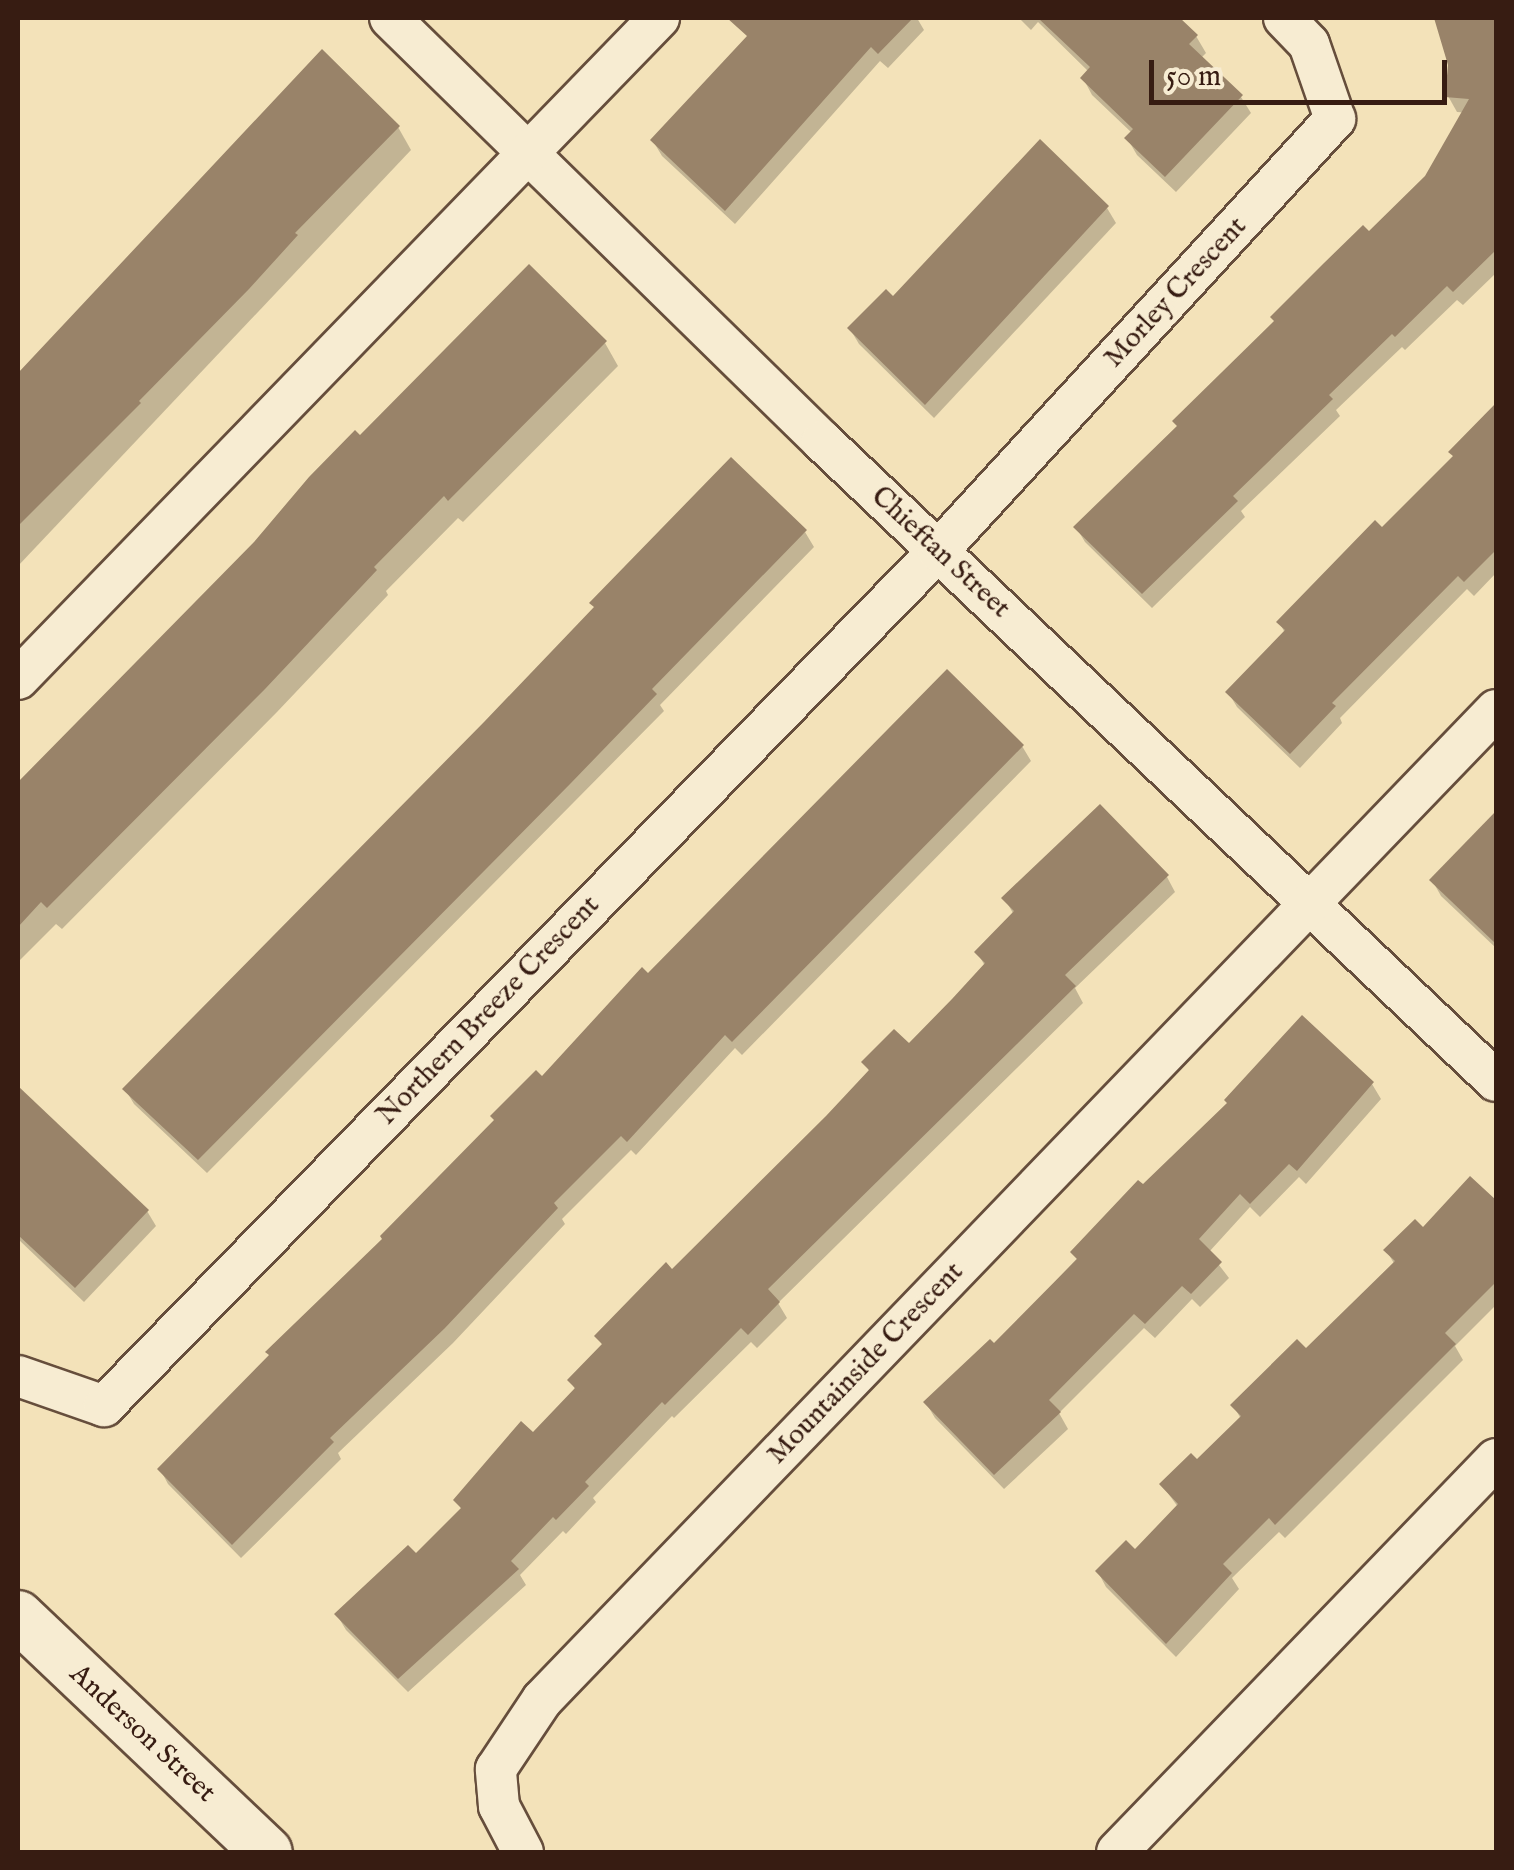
<!DOCTYPE html>
<style>
body{margin:0}
#map{position:relative;width:1514px;height:1870px;overflow:hidden;background:#f3e2b9;font-family:"IM FELL English",serif}
div>[style]{position:absolute}
[style*='--x']{left:calc(var(--x)*1px);top:calc(var(--y)*1px);width:calc(var(--w)*1px);rotate:calc(var(--a)*1deg)}
.shadow>*{inset:0;background:#0003}
.building>*{inset:0;background:#998369}
.roads{filter:drop-shadow(2px 0 #664e3c) drop-shadow(-2px 0 #664e3c) drop-shadow(0 2px #664e3c) drop-shadow(0 -2px #664e3c)}
.minor>*{height:40px;margin:-20px;padding:0 20px;transform-origin:20px;border-radius:20px;background:#f7ecd2}
.tertiary>*{height:50px;margin:-25px;padding:0 25px;transform-origin:25px;border-radius:25px;background:#f7ecd2}
span{translate:-50% -50%;white-space:nowrap;text-align:center;line-height:1.15;-webkit-text-stroke:9px #f7ecd2;paint-order:stroke}
.street-label{font-size:28px;color:#371c12}
.frame{position:absolute;inset:0;border:20px solid #371c12;pointer-events:none}
.scale{position:absolute;left:1149px;top:60px;width:298px;height:45px;box-sizing:border-box;border:5px solid #371c12;border-top:0;padding-left:12px;font-size:30px;line-height:35px;white-space:nowrap;color:#371c12;-webkit-text-stroke:8px #f7ecd2;paint-order:stroke}
</style>
<div id="map">
<div class="shadow">
<div style="clip-path:polygon(760px 18px,917px 18px,924px 30px,888px 68px,880px 61px,735px 224px,662px 156px,653px 141px,749px 38px,746px 33px)"></div>
<div style="clip-path:polygon(1019px 18px,1177px 18px,1196px 36px,1206px 53px,1201px 58px,1241px 97px,1251px 113px,1176px 192px,1137px 155px,1127px 138px,1132px 133px,1092px 95px,1083px 78px,1089px 72px,1038px 22px,1031px 30px)"></div>
<div style="clip-path:polygon(1436px 18px,1496px 18px,1496px 115px,1457px 112px,1448px 96px,1451px 65px)"></div>
<div style="clip-path:polygon(322px 53px,398px 127px,411px 150px,18px 566px,18px 377px)"></div>
<div style="clip-path:polygon(1460px 121px,1496px 142px,1496px 273px,1463px 305px,1457px 300px,1405px 350px,1402px 347px,1336px 410px,1340px 416px,1241px 511px,1245px 517px,1152px 608px,1085px 542px,1076px 527px,1427px 177px)"></div>
<div style="clip-path:polygon(1107px 208px,1116px 223px,934px 418px,859px 344px,850px 329px,893px 299px)"></div>
<div style="clip-path:polygon(605px 343px,618px 366px,463px 522px,458px 518px,386px 591px,388px 595px,277px 712px,62px 929px,56px 924px,18px 962px,18px 786px,360px 439px)"></div>
<div style="clip-path:polygon(1496px 404px,1496px 573px,1474px 596px,1467px 589px,1340px 718px,1342px 723px,1300px 768px,1237px 707px,1228px 692px,1285px 633px,1279px 622px,1382px 531px,1454px 458px,1451px 452px)"></div>
<div style="clip-path:polygon(805px 532px,814px 547px,660px 705px,664px 711px,207px 1173px,134px 1104px,125px 1089px)"></div>
<div style="clip-path:polygon(1022px 746px,1031px 761px,742px 1055px,735px 1048px,636px 1155px,631px 1150px,562px 1219px,565px 1224px,453px 1343px,338px 1453px,341px 1459px,241px 1558px,168px 1484px,160px 1469px,648px 977px)"></div>
<div style="clip-path:polygon(1496px 813px,1496px 948px,1441px 896px,1432px 880px)"></div>
<div style="clip-path:polygon(1167px 877px,1175px 892px,1075px 988px,1083px 1003px,778px 1303px,787px 1318px,757px 1348px,751px 1342px,674px 1418px,672px 1416px,593px 1498px,596px 1502px,566px 1534px,563px 1531px,520px 1575px,526px 1585px,408px 1692px,346px 1630px,337px 1615px,416px 1556px,462px 1510px,456px 1500px,533px 1436px,576px 1391px,570px 1380px,603px 1346px,597px 1336px,672px 1273px,870px 1073px,865px 1062px,909px 1047px,985px 966px,977px 952px,1014px 915px,1005px 899px)"></div>
<div style="clip-path:polygon(1372px 1084px,1381px 1099px,1306px 1184px,1299px 1177px,1260px 1217px,1250px 1207px,1209px 1252px,1229px 1278px,1200px 1307px,1192px 1299px,1155px 1338px,1144px 1328px,1059px 1413px,1068px 1429px,1004px 1489px,935px 1418px,926px 1403px,994px 1347px,1143px 1188px)"></div>
<div style="clip-path:polygon(18px 1089px,147px 1211px,156px 1226px,84px 1302px,18px 1239px)"></div>
<div style="clip-path:polygon(1471px 1179px,1496px 1204px,1496px 1305px,1455px 1346px,1463px 1360px,1285px 1538px,1279px 1532px,1232px 1578px,1239px 1589px,1176px 1657px,1106px 1587px,1098px 1572px,1135px 1552px,1178px 1507px,1162px 1485px,1197px 1463px,1241px 1419px,1233px 1405px,1306px 1351px,1395px 1265px,1386px 1250px,1423px 1231px)"></div>
</div>
<div class="building">
<div style="clip-path:polygon(727px 18px,913px 18px,878px 54px,871px 47px,725px 211px,650px 140px,747px 36px)"></div>
<div style="clip-path:polygon(1038px 18px,1180px 18px,1198px 35px,1189px 44px,1243px 95px,1165px 177px,1124px 138px,1133px 129px,1080px 78px,1090px 67px)"></div>
<div style="clip-path:polygon(1434px 18px,1496px 18px,1496px 250px,1453px 292px,1447px 286px,1395px 337px,1392px 334px,1329px 395px,1333px 399px,1233px 496px,1238px 501px,1142px 594px,1073px 527px,1177px 426px,1172px 421px,1274px 321px,1270px 317px,1323px 264px,1363px 225px,1369px 231px,1425px 176px,1469px 99px,1445px 97px,1448px 65px)"></div>
<div style="clip-path:polygon(322px 49px,400px 126px,295px 233px,298px 235px,249px 289px,139px 401px,141px 403px,18px 526px,18px 373px)"></div>
<div style="clip-path:polygon(1040px 139px,1109px 206px,925px 405px,847px 328px,886px 289px,893px 296px)"></div>
<div style="clip-path:polygon(529px 264px,607px 341px,448px 501px,444px 496px,374px 567px,377px 570px,265px 689px,47px 908px,41px 902px,18px 927px,18px 782px,254px 542px,309px 477px,355px 430px,360px 435px)"></div>
<div style="clip-path:polygon(1496px 403px,1496px 550px,1464px 582px,1458px 576px,1332px 703px,1336px 706px,1290px 754px,1225px 692px,1285px 630px,1276px 622px,1375px 520px,1382px 527px,1453px 456px,1448px 452px)"></div>
<div style="clip-path:polygon(731px 457px,807px 530px,652px 689px,657px 694px,571px 783px,198px 1160px,122px 1089px,484px 722px,594px 607px,589px 603px)"></div>
<div style="clip-path:polygon(947px 669px,1024px 745px,732px 1042px,725px 1035px,627px 1142px,621px 1136px,554px 1203px,558px 1208px,445px 1328px,330px 1438px,334px 1442px,232px 1545px,157px 1469px,269px 1355px,265px 1352px,382px 1239px,380px 1236px,494px 1120px,490px 1116px,536px 1070px,542px 1076px,642px 967px,648px 973px)"></div>
<div style="clip-path:polygon(1100px 804px,1169px 875px,1065px 975px,1076px 986px,768px 1289px,780px 1302px,748px 1335px,741px 1328px,665px 1405px,662px 1402px,585px 1482px,589px 1486px,556px 1520px,553px 1517px,511px 1561px,519px 1569px,398px 1679px,334px 1614px,408px 1545px,416px 1553px,461px 1508px,453px 1500px,521px 1421px,533px 1432px,575px 1388px,567px 1380px,602px 1344px,594px 1336px,666px 1262px,672px 1269px,826px 1116px,869px 1070px,861px 1062px,894px 1029px,909px 1043px,952px 999px,985px 963px,974px 952px,1014px 911px,1001px 898px)"></div>
<div style="clip-path:polygon(1496px 811px,1496px 944px,1429px 880px)"></div>
<div style="clip-path:polygon(1302px 1015px,1374px 1082px,1297px 1171px,1289px 1164px,1250px 1204px,1240px 1194px,1199px 1239px,1222px 1262px,1191px 1294px,1182px 1286px,1145px 1324px,1134px 1314px,1049px 1400px,1061px 1412px,994px 1475px,923px 1402px,990px 1339px,994px 1343px,1077px 1259px,1070px 1252px,1138px 1180px,1143px 1184px,1227px 1103px,1224px 1100px)"></div>
<div style="clip-path:polygon(18px 1086px,149px 1210px,75px 1288px,18px 1235px)"></div>
<div style="clip-path:polygon(1470px 1176px,1496px 1200px,1496px 1282px,1445px 1333px,1456px 1344px,1275px 1525px,1269px 1518px,1223px 1564px,1232px 1573px,1166px 1644px,1095px 1571px,1126px 1540px,1135px 1549px,1178px 1504px,1159px 1484px,1191px 1453px,1197px 1459px,1241px 1416px,1230px 1405px,1297px 1339px,1306px 1348px,1395px 1261px,1383px 1250px,1415px 1219px,1423px 1227px)"></div>
</div>
<div class="roads">
<div class="minor">
<div style="--x:390;--y:18;--w:605;--a:44.4"></div>
<div style="--x:822;--y:441;--w:929;--a:43.52"></div>
<div style="--x:18;--y:679;--w:921;--a:-45.88"></div>
<div style="--x:18;--y:1376;--w:91;--a:19.2"></div>
<div style="--x:104;--y:1406;--w:1194;--a:-45.71"></div>
<div style="--x:938;--y:551;--w:587;--a:-47.42"></div>
<div style="--x:1335;--y:119;--w:79;--a:-109.1"></div>
<div style="--x:1309;--y:44;--w:36;--a:-134"></div>
<div style="--x:523;--y:1852;--w:52;--a:-117.6"></div>
<div style="--x:499;--y:1806;--w:37;--a:-95"></div>
<div style="--x:496;--y:1769;--w:83;--a:-56.3"></div>
<div style="--x:542;--y:1700;--w:1375;--a:-46.06"></div>
<div style="--x:1117;--y:1852;--w:546;--a:-46.04"></div>
</div>
<div class="tertiary">
<div style="--x:18;--y:1616;--w:343;--a:43.5"></div>
</div>
</div>
<div class="street-label">
<span style="left:1176px;top:293px;rotate:-47deg">Morley Crescent</span>
<span style="left:940px;top:553px;rotate:43deg">Chieftan Street</span>
<span style="left:489px;top:1011px;rotate:-46deg">Northern Breeze Crescent</span>
<span style="left:866px;top:1364px;rotate:-46deg">Mountainside Crescent</span>
<span style="left:142px;top:1734px;rotate:43deg">Anderson Street</span>
</div>
<div class="frame"></div>
<div class="scale">50 m</div>
</div>
